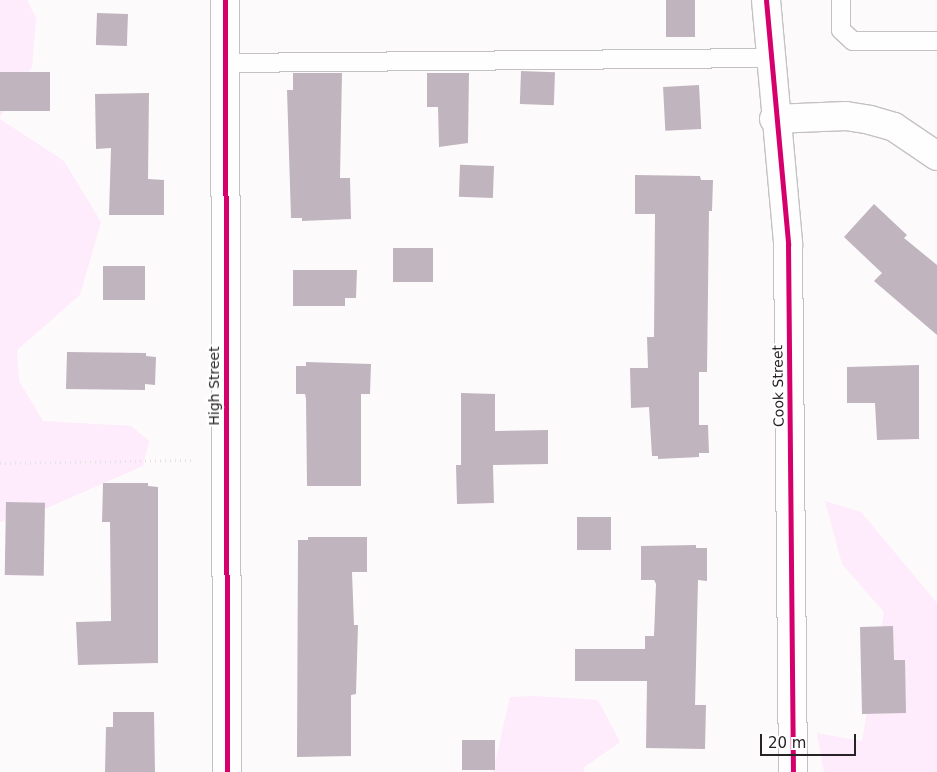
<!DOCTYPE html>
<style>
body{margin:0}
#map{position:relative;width:937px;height:772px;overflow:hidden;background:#fdfafc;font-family:"DejaVu Sans",sans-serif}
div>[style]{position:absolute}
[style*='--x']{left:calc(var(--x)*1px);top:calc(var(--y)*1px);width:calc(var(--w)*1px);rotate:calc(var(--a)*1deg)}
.green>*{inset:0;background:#feebfb}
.building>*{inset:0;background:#c0b4bf;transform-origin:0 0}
.path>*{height:3px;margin-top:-1.5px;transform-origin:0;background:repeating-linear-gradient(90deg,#e4e4e4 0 1px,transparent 0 5px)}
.roads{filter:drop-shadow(1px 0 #c4c1c4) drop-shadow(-1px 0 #c4c1c4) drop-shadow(0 1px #c4c1c4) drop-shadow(0 -1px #c4c1c4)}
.service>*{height:18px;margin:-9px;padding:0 9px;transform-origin:9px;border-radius:9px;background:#fffeff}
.minor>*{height:28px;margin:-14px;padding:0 14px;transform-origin:14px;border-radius:14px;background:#fffeff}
.tertiary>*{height:28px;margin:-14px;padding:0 14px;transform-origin:14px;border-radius:14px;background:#fffeff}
.cycleway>*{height:5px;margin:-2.5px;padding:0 2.5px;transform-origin:2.5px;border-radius:2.5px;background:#d6006c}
span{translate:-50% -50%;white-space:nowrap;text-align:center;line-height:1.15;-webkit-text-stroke:4.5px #fff;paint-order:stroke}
.street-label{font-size:14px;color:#262226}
.scale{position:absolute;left:760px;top:734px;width:96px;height:22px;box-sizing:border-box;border:2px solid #262226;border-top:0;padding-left:6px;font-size:15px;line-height:18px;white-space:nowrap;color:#262226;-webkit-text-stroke:4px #fff;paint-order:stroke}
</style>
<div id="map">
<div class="green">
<div style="clip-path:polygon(0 0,27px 0,36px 18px,32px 67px,0 117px)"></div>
<div style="clip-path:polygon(0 119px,64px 161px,101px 222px,80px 295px,17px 350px,19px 381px,43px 421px,131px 426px,149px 441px,143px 466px,40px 511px,0 522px)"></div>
<div style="clip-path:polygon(825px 501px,861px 512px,937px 603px,937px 772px,824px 772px,817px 733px,862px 741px,884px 612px,842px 564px)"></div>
<div style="clip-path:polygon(534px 696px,598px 700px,620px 742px,583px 768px,585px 772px,493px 772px,510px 697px)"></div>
</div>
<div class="building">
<div style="left:666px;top:0;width:29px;height:37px"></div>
<div style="left:97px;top:13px;width:31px;height:32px;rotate:2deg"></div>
<div style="left:521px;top:71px;width:34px;height:33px;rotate:2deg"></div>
<div style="left:50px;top:72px;width:39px;height:50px;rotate:90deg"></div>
<div style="clip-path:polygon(293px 73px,342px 73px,340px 178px,350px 178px,351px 219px,302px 221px,302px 218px,291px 218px,287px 90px,293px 90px)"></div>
<div style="clip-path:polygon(427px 73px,469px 73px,468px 143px,439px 147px,438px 107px,427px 107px)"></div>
<div style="left:699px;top:85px;width:44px;height:36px;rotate:87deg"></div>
<div style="clip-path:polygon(149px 93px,148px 179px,164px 180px,164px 215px,109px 215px,111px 148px,96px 149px,95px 94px)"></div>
<div style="left:494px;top:166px;width:32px;height:34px;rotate:92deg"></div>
<div style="clip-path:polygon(635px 175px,700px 176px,701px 180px,713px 180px,712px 211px,709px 211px,707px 372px,699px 372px,699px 425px,708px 425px,709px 453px,699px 453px,699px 457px,658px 459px,658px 456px,652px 456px,649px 407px,631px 408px,630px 368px,648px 368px,647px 337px,654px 337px,655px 214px,635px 214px)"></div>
<div style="clip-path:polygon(874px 204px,907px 235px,904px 238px,937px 265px,937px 335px,874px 281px,882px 273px,844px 237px)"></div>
<div style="left:393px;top:248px;width:40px;height:34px"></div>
<div style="left:103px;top:266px;width:42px;height:34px"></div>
<div style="clip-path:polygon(293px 270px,357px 270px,356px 298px,345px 298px,345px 306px,293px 306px)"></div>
<div style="clip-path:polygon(67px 352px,146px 353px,146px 356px,156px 357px,155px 385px,145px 384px,145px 390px,66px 389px)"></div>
<div style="clip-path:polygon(306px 362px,371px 364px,370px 394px,361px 394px,361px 486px,307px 486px,306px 399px,305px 394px,296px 394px,296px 366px,306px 366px)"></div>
<div style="clip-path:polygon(919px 365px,919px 439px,877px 440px,875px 403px,847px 403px,847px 367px)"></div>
<div style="clip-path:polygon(461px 393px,495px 394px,495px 431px,548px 430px,548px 464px,493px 465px,494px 503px,457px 504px,456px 465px,461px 465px)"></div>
<div style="clip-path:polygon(103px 483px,148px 483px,148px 486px,158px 487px,158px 663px,78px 665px,76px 622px,111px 621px,110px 522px,102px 522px)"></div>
<div style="left:6px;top:502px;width:39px;height:73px;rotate:1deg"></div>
<div style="left:611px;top:517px;width:33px;height:34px;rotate:90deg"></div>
<div style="clip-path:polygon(308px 537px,367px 537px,367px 572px,352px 572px,354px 625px,358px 625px,356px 694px,351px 695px,351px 756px,297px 757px,298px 540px,308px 540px)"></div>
<div style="clip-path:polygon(696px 545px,696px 548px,707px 548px,707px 581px,698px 580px,695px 705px,706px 705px,705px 749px,646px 748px,647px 681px,575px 681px,575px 649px,645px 649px,645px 636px,654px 636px,656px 584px,654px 580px,641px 580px,641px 546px)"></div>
<div style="clip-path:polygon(893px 626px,894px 660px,905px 660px,906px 713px,862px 714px,860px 627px)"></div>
<div style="clip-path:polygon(113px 712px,154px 712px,155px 772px,105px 772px,106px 727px,113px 727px)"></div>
<div style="left:462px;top:740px;width:33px;height:30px"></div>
</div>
<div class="path">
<div style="--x:0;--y:463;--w:191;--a:-0.9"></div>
</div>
<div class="roads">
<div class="service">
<div style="--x:841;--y:0;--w:30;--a:90"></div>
<div style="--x:841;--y:30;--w:16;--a:43"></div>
<div style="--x:853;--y:41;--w:84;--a:0"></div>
<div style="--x:226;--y:63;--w:544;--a:-0.53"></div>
</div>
<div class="minor">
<div style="--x:766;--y:0;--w:245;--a:84.8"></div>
<div style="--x:788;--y:244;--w:528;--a:89.46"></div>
<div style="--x:774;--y:119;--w:72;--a:-2.4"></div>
<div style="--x:846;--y:116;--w:24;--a:9"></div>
<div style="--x:870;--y:120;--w:25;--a:16"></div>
<div style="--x:894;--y:127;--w:52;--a:34"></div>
</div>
<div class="tertiary">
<div style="--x:225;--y:0;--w:772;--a:89.85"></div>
</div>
</div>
<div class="cycleway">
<div style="--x:225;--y:0;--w:772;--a:89.85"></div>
<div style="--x:766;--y:0;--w:245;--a:84.8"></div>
<div style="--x:788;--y:244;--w:528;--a:89.46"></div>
</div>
<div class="street-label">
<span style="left:214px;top:386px;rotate:-90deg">High Street</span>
<span style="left:778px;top:386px;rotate:-91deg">Cook Street</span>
</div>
<div class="scale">20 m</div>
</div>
